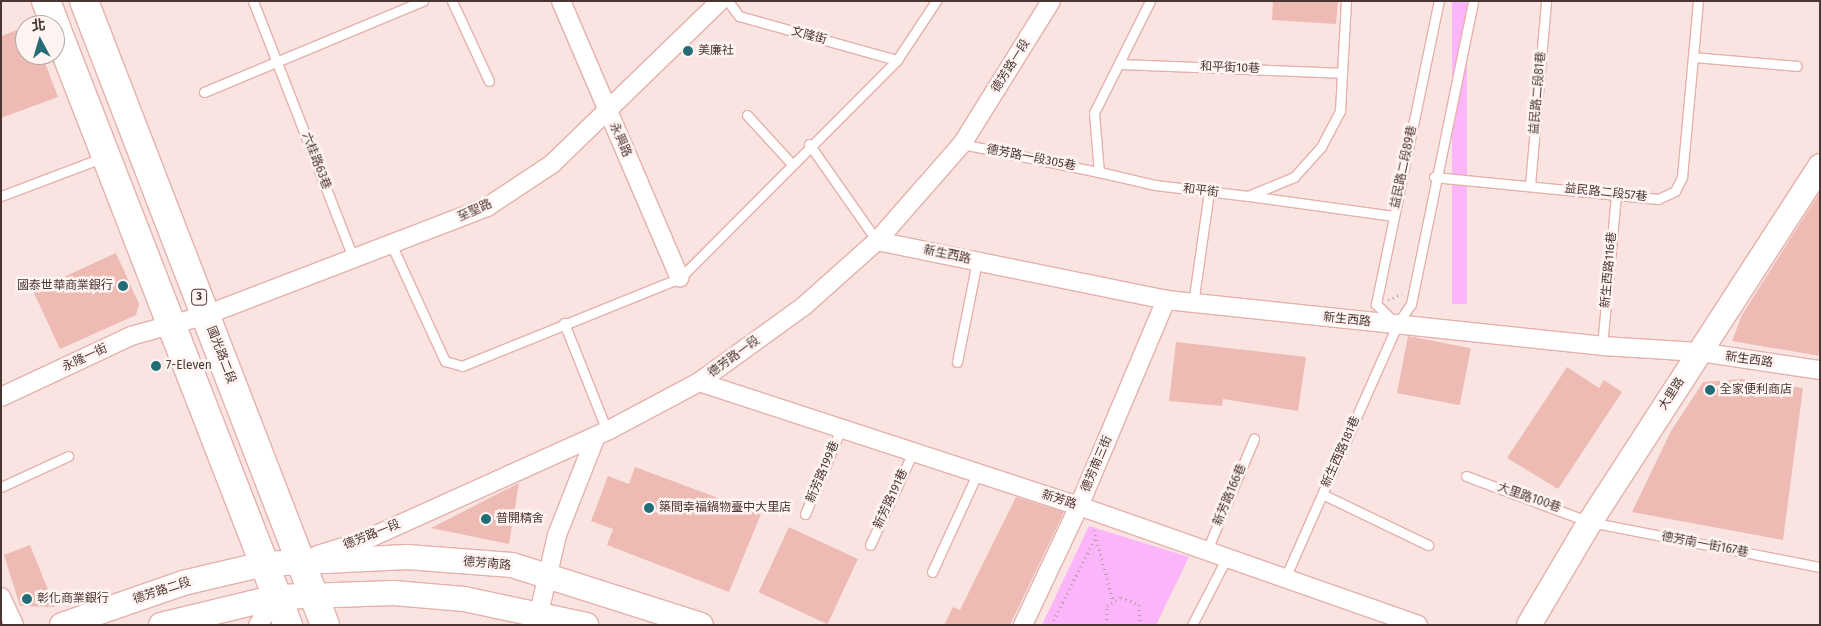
<!DOCTYPE html>
<meta charset="utf-8">
<style>
body{margin:0}
#map{position:relative;width:1821px;height:626px;overflow:hidden;background:#f9e4e1;font-family:"Fira Sans","Noto Sans TC",sans-serif}
div>[style]{position:absolute}
[style*='--x']{left:calc(var(--x)*1px);top:calc(var(--y)*1px);width:calc(var(--w)*1px);rotate:calc(var(--a)*1deg)}
.green>*{inset:0;background:#fbb5fa;transform-origin:0 0}
.building>*{inset:0;background:#eebbb4;transform-origin:0 0}
.path>*{height:2.5px;margin-top:-1.25px;transform-origin:0;background:repeating-linear-gradient(90deg,#b39e9b 0 1px,transparent 0 5px)}
.roads{filter:drop-shadow(1px 0 #e4b1ab) drop-shadow(-1px 0 #e4b1ab) drop-shadow(0 1px #e4b1ab) drop-shadow(0 -1px #e4b1ab)}
.lane>*{height:9px;margin:-4.5px;padding:0 4.5px;transform-origin:4.5px;border-radius:4.5px;background:#fff}
.street>*{height:18px;margin:-9px;padding:0 9px;transform-origin:9px;border-radius:9px;background:#fff}
.secondary>*{height:24px;margin:-12px;padding:0 12px;transform-origin:12px;border-radius:12px;background:#fff}
.primary>*{height:28px;margin:-14px;padding:0 14px;transform-origin:14px;border-radius:14px;background:#fff}
.dots>*{width:14px;height:14px;translate:-50% -50%;box-sizing:border-box;border:2px solid #fff4f2;border-radius:50%}
span{translate:-50% -50%;white-space:nowrap;text-align:center;line-height:1.15;-webkit-text-stroke:5px #fff4f2;paint-order:stroke}
.shield-label span{padding:1px 4px;background:#fff4f2;border:1px solid;border-radius:4px;-webkit-text-stroke-width:0}
.shield-label{font-size:11px;color:#493532;font-weight:700}
.street-label{font-size:12px;color:#493532}
.poi-label{font-size:12px;color:#493532}
.left{translate:0 -50%;text-align:left}
.right{translate:-100% -50%;text-align:right}
.frame{position:absolute;inset:0;border:2px solid #493532;pointer-events:none}
.north{position:absolute;left:15px;top:15px;width:50px;height:50px;box-sizing:border-box;background:#fff4f2;border:1px solid #b6a8a5;border-radius:50%;rotate:354deg;font-size:14px;font-weight:700;line-height:20px;text-align:center;color:#493532}
.north::after{content:'';display:block;margin:auto;width:18px;height:22px;background:#236d77;clip-path:polygon(50% 0,100% 100%,50% 72%,0 100%)}
</style>
<div id="map">
<div class="green">
<div style="left:1452px;top:1px;width:15px;height:303px"></div>
<div style="clip-path:polygon(1089px 526px,1189px 557px,1156px 625px,1042px 625px)"></div>
</div>
<div class="building">
<div style="clip-path:polygon(1273px 1px,1338px 1px,1336px 24px,1272px 20px)"></div>
<div style="clip-path:polygon(25px 27px,25px 55px,42px 55px,58px 97px,1px 118px,1px 36px)"></div>
<div style="clip-path:polygon(1820px 192px,1820px 356px,1732px 341px,1742px 315px)"></div>
<div style="clip-path:polygon(116px 253px,139px 304px,136px 315px,60px 349px,33px 291px)"></div>
<div style="left:1408px;top:336px;width:64px;height:58px;rotate:11deg"></div>
<div style="clip-path:polygon(1176px 342px,1306px 357px,1298px 411px,1223px 399px,1222px 406px,1169px 401px)"></div>
<div style="clip-path:polygon(1567px 367px,1599px 388px,1604px 380px,1622px 392px,1558px 489px,1507px 458px)"></div>
<div style="clip-path:polygon(1741px 379px,1803px 388px,1783px 540px,1632px 512px,1671px 431px,1703px 382px)"></div>
<div style="clip-path:polygon(635px 467px,761px 514px,729px 592px,607px 545px,613px 529px,591px 521px,608px 476px,629px 484px)"></div>
<div style="clip-path:polygon(519px 483px,509px 544px,431px 528px)"></div>
<div style="clip-path:polygon(1016px 497px,1064px 512px,1010px 625px,944px 625px,953px 607px,960px 610px)"></div>
<div style="left:789px;top:527px;width:76px;height:72px;rotate:25deg"></div>
<div style="clip-path:polygon(30px 545px,55px 607px,20px 606px,4px 555px)"></div>
</div>
<div class="path">
<div style="--x:1388;--y:300;--w:15;--a:-23"></div>
<div style="--x:1094;--y:530;--w:73;--a:74.8"></div>
<div style="--x:1051;--y:625;--w:100;--a:-63.2"></div>
<div style="--x:1106;--y:625;--w:19;--a:-87"></div>
<div style="--x:1107;--y:606;--w:17;--a:-33"></div>
<div style="--x:1121;--y:597;--w:20;--a:24"></div>
<div style="--x:1139;--y:605;--w:20;--a:84"></div>
</div>
<div class="roads">
<div class="lane">
<div style="--x:253;--y:1;--w:276;--a:68.7"></div>
<div style="--x:452;--y:1;--w:88;--a:65.2"></div>
<div style="--x:728;--y:1;--w:19;--a:54"></div>
<div style="--x:739;--y:16;--w:164;--a:15.6"></div>
<div style="--x:1150;--y:1;--w:125;--a:116.6"></div>
<div style="--x:1094;--y:113;--w:59;--a:85.2"></div>
<div style="--x:1099;--y:172;--w:57;--a:13.1"></div>
<div style="--x:1155;--y:185;--w:94;--a:6.7"></div>
<div style="--x:1248;--y:196;--w:50;--a:-22.4"></div>
<div style="--x:1294;--y:177;--w:40;--a:-48"></div>
<div style="--x:1321;--y:147;--w:41;--a:-62.2"></div>
<div style="--x:1340;--y:111;--w:110;--a:-86.9"></div>
<div style="--x:1693;--y:57;--w:104;--a:4.9"></div>
<div style="--x:1119;--y:64;--w:222;--a:2.3"></div>
<div style="--x:204;--y:92;--w:237;--a:-22.6"></div>
<div style="--x:747;--y:115;--w:65;--a:47.5"></div>
<div style="--x:809;--y:144;--w:118;--a:55"></div>
<div style="--x:962;--y:144;--w:140;--a:11.6"></div>
<div style="--x:1434;--y:177;--w:225;--a:5.6"></div>
<div style="--x:1658;--y:199;--w:19;--a:-25"></div>
<div style="--x:1675;--y:191;--w:16;--a:-63"></div>
<div style="--x:1682;--y:177;--w:177;--a:-84.8"></div>
<div style="--x:1530;--y:185;--w:185;--a:-85"></div>
<div style="--x:1;--y:196;--w:110;--a:-20.7"></div>
<div style="--x:1249;--y:196;--w:146;--a:7.9"></div>
<div style="--x:392;--y:246;--w:127;--a:65.3"></div>
<div style="--x:445;--y:361;--w:18;--a:16"></div>
<div style="--x:462;--y:366;--w:235;--a:-22"></div>
<div style="--x:680;--y:278;--w:308;--a:-45.1"></div>
<div style="--x:897;--y:60;--w:71;--a:-56.5"></div>
<div style="--x:1193;--y:304;--w:113;--a:-81.9"></div>
<div style="--x:564;--y:323;--w:116;--a:68.3"></div>
<div style="--x:1398;--y:323;--w:23;--a:-56"></div>
<div style="--x:1411;--y:304;--w:309;--a:-78.4"></div>
<div style="--x:1602;--y:346;--w:152;--a:-84.7"></div>
<div style="--x:957;--y:362;--w:103;--a:-78.8"></div>
<div style="--x:1466;--y:476;--w:132;--a:20.4"></div>
<div style="--x:1590;--y:522;--w:234;--a:11.1"></div>
<div style="--x:1;--y:487;--w:74;--a:-24.8"></div>
<div style="--x:1322;--y:494;--w:118;--a:25.7"></div>
<div style="--x:805;--y:514;--w:90;--a:-67.1"></div>
<div style="--x:870;--y:545;--w:100;--a:-65.2"></div>
<div style="--x:1207;--y:550;--w:121;--a:-67.1"></div>
<div style="--x:932;--y:572;--w:108;--a:-65.3"></div>
<div style="--x:1285;--y:578;--w:277;--a:-66.1"></div>
<div style="--x:1397;--y:325;--w:30;--a:-135"></div>
<div style="--x:1376;--y:304;--w:309;--a:-78.3"></div>
<div style="--x:1192;--y:625;--w:74;--a:-62.7"></div>
</div>
<div class="street">
<div style="--x:561;--y:1;--w:301;--a:66.8"></div>
<div style="--x:877;--y:241;--w:295;--a:11.5"></div>
<div style="--x:1166;--y:300;--w:438;--a:6"></div>
<div style="--x:1602;--y:346;--w:97;--a:3.5"></div>
<div style="--x:1699;--y:352;--w:122;--a:8.5"></div>
<div style="--x:699;--y:382;--w:400;--a:18.1"></div>
<div style="--x:1079;--y:506;--w:359;--a:19.3"></div>
<div style="--x:1;--y:397;--w:144;--a:-25.1"></div>
<div style="--x:131;--y:336;--w:78;--a:-15.6"></div>
<div style="--x:206;--y:315;--w:301;--a:-21"></div>
<div style="--x:487;--y:207;--w:78;--a:-33.5"></div>
<div style="--x:552;--y:164;--w:234;--a:-44.1"></div>
<div style="--x:317;--y:555;--w:48;--a:-16.9"></div>
<div style="--x:363;--y:541;--w:268;--a:-24.3"></div>
<div style="--x:607;--y:431;--w:104;--a:-28"></div>
<div style="--x:699;--y:382;--w:130;--a:-35.9"></div>
<div style="--x:804;--y:306;--w:98;--a:-41.7"></div>
<div style="--x:877;--y:241;--w:129;--a:-48.8"></div>
<div style="--x:962;--y:144;--w:168;--a:-58.1"></div>
<div style="--x:1;--y:597;--w:31;--a:65"></div>
<div style="--x:539;--y:613;--w:80;--a:-77"></div>
<div style="--x:557;--y:535;--w:106;--a:-68.5"></div>
<div style="--x:258;--y:625;--w:34;--a:-56"></div>
<div style="--x:1023;--y:625;--w:132;--a:-64.8"></div>
<div style="--x:1079;--y:506;--w:224;--a:-67.1"></div>
</div>
<div class="secondary">
<div style="--x:62;--y:625;--w:128;--a:-19.1"></div>
<div style="--x:183;--y:583;--w:83;--a:-13.2"></div>
<div style="--x:264;--y:564;--w:143;--a:-2.8"></div>
<div style="--x:407;--y:557;--w:105;--a:4.4"></div>
<div style="--x:512;--y:565;--w:198;--a:17.6"></div>
<div style="--x:161;--y:625;--w:119;--a:-13.6"></div>
<div style="--x:277;--y:597;--w:117;--a:-2"></div>
<div style="--x:394;--y:593;--w:70;--a:4.9"></div>
<div style="--x:464;--y:599;--w:125;--a:12"></div>
<div style="--x:1529;--y:625;--w:120;--a:-59.4"></div>
<div style="--x:1590;--y:522;--w:424;--a:-57.1"></div>
</div>
<div class="primary">
<div style="--x:46;--y:1;--w:26;--a:69"></div>
<div style="--x:84;--y:1;--w:669;--a:68.88"></div>
<div style="--x:55;--y:25;--w:644;--a:68.78"></div>
</div>
</div>
<div class="dots">
<div style="left:688px;top:51px;background:#236d77"></div>
<div style="left:123px;top:286px;background:#236d77"></div>
<div style="left:156px;top:366px;background:#236d77"></div>
<div style="left:1710px;top:390px;background:#236d77"></div>
<div style="left:649px;top:508px;background:#236d77"></div>
<div style="left:486px;top:519px;background:#236d77"></div>
<div style="left:27px;top:599px;background:#236d77"></div>
</div>
<div class="shield-label">
<span style="left:199px;top:297px">3</span>
</div>
<div class="street-label">
<span style="left:809px;top:36px;rotate:15deg">文隆街</span>
<span style="left:1011px;top:66px;rotate:-58deg">德芳路一段</span>
<span style="left:1230px;top:68px;rotate:2deg">和平街10巷</span>
<span style="left:1538px;top:93px;rotate:-85deg">益民路二段81巷</span>
<span style="left:620px;top:140px;rotate:66deg">永興路</span>
<span style="left:1031px;top:158px;rotate:11deg">德芳路一段305巷</span>
<span style="left:316px;top:161px;rotate:69deg">六桂路63巷</span>
<span style="left:1404px;top:167px;rotate:-78deg">益民路二段89巷</span>
<span style="left:1201px;top:191px;rotate:7deg">和平街</span>
<span style="left:1606px;top:193px;rotate:6deg">益民路二段57巷</span>
<span style="left:475px;top:211px;rotate:-25deg">至聖路</span>
<span style="left:947px;top:255px;rotate:12deg">新生西路</span>
<span style="left:1609px;top:270px;rotate:-85deg">新生西路116巷</span>
<span style="left:1347px;top:320px;rotate:6deg">新生西路</span>
<span style="left:221px;top:355px;rotate:69deg">國光路二段</span>
<span style="left:734px;top:357px;rotate:-36deg">德芳路一段</span>
<span style="left:85px;top:358px;rotate:-25deg">永隆一街</span>
<span style="left:1749px;top:360px;rotate:8deg">新生西路</span>
<span style="left:1672px;top:394px;rotate:-57deg">大里路</span>
<span style="left:1341px;top:452px;rotate:-66deg">新生西路181巷</span>
<span style="left:1097px;top:464px;rotate:-67deg">德芳南三街</span>
<span style="left:823px;top:472px;rotate:-67deg">新芳路199巷</span>
<span style="left:1230px;top:495px;rotate:-67deg">新芳路166巷</span>
<span style="left:1529px;top:498px;rotate:19deg">大里路100巷</span>
<span style="left:891px;top:499px;rotate:-65deg">新芳路191巷</span>
<span style="left:1059px;top:500px;rotate:18deg">新芳路</span>
<span style="left:372px;top:535px;rotate:-22deg">德芳路一段</span>
<span style="left:1705px;top:545px;rotate:11deg">德芳南一街167巷</span>
<span style="left:487px;top:564px;rotate:5deg">德芳南路</span>
<span style="left:162px;top:591px;rotate:-18deg">德芳路二段</span>
</div>
<div class="poi-label">
<span class="left" style="left:698px;top:51px">美廉社</span>
<span class="right" style="left:113px;top:286px">國泰世華商業銀行</span>
<span class="left" style="left:166px;top:366px">7-Eleven</span>
<span class="left" style="left:1720px;top:390px">全家便利商店</span>
<span class="left" style="left:659px;top:508px">築間幸福鍋物臺中大里店</span>
<span class="left" style="left:496px;top:519px">普開精舍</span>
<span class="left" style="left:37px;top:599px">彰化商業銀行</span>
</div>
<div class="frame"></div>
<div class="north">北</div>
</div>
